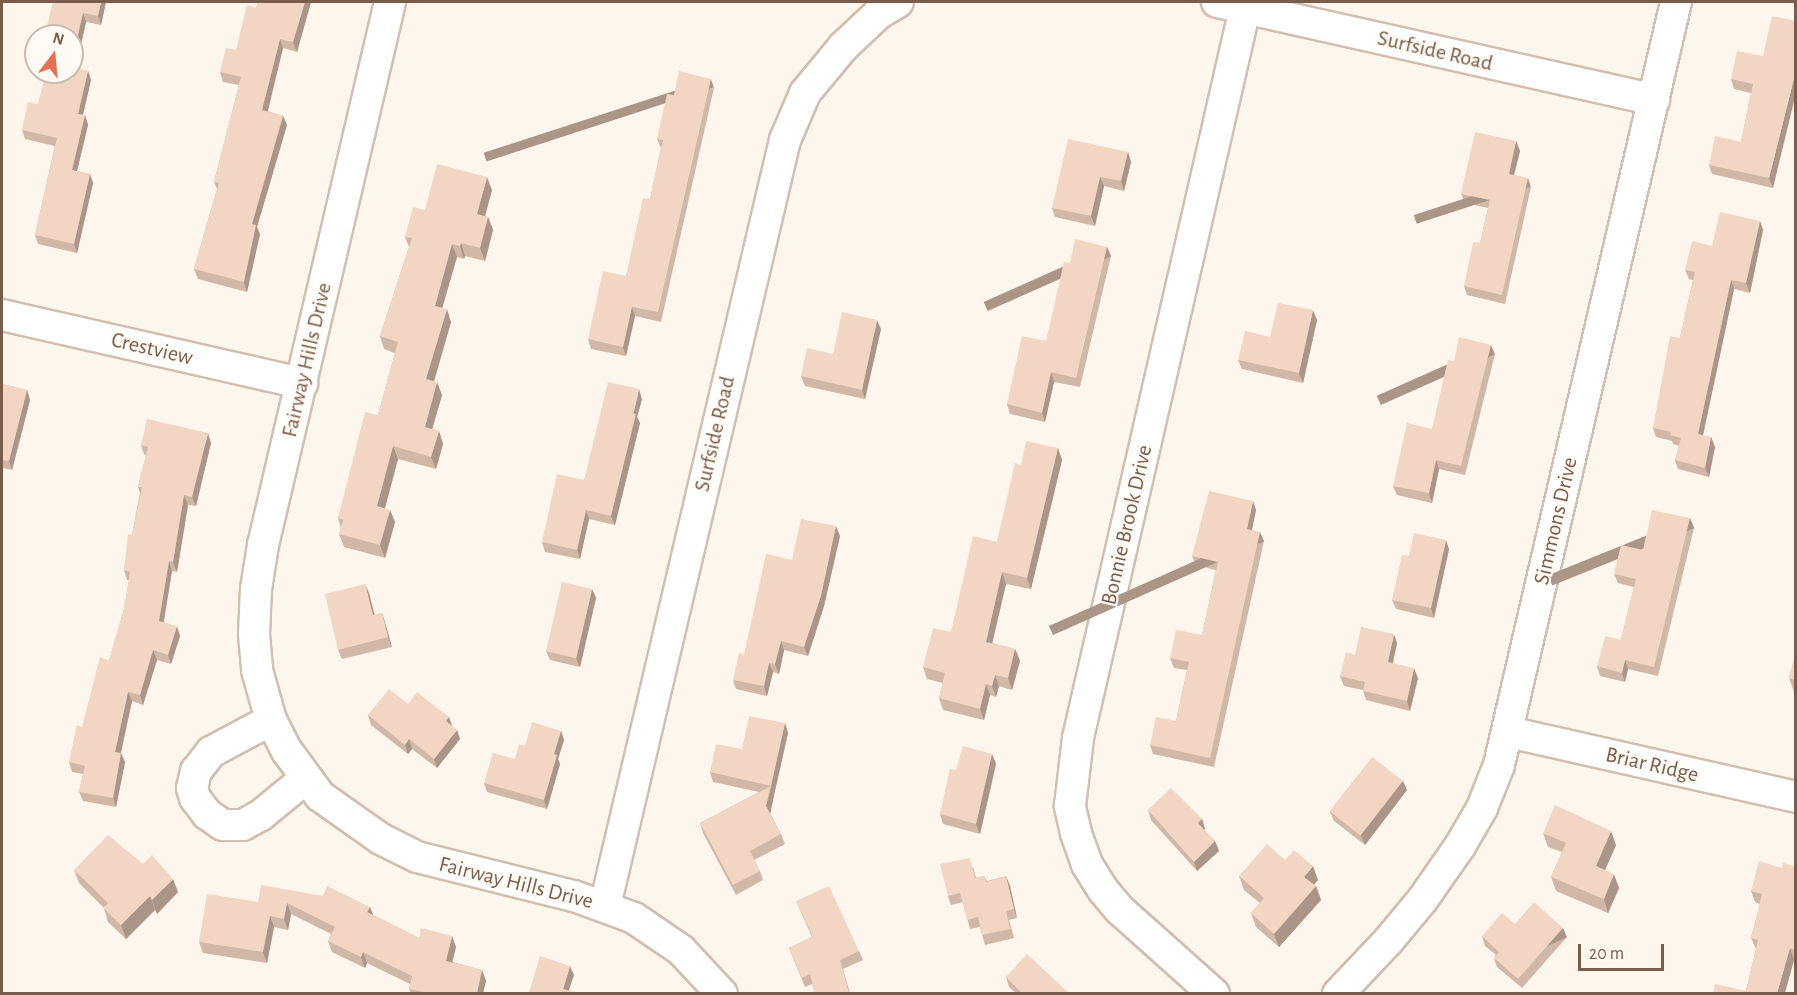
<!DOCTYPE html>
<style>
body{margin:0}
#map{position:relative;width:1797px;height:995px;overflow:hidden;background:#fdf6ec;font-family:"Alegreya Sans",sans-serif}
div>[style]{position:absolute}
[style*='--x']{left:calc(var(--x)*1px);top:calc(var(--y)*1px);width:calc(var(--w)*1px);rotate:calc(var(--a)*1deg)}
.roads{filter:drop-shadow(2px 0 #d1beb0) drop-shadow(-2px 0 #d1beb0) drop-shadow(0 2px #d1beb0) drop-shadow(0 -2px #d1beb0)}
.minor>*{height:30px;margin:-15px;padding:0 15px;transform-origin:15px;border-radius:15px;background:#fff}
.wall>*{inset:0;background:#d1b7a8}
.shaded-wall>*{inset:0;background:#aa9588;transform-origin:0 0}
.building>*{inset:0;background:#f3d5c3;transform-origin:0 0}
span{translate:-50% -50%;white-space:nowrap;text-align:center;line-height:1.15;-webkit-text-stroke:4.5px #fffaf3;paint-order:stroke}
.street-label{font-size:22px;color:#7a5c4d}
.frame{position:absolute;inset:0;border:3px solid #7a5c4d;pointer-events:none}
.north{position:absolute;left:24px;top:24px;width:60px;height:60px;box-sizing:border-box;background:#fffaf3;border:2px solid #cabbb1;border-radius:50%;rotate:16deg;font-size:16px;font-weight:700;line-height:24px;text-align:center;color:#7a5c4d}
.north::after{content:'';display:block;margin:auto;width:21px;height:27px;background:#e76f51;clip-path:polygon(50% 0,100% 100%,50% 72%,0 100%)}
.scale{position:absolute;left:1578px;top:944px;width:86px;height:27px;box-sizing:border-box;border:3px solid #7a5c4d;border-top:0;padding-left:8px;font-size:18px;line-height:21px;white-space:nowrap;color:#7a5c4d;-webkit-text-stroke:4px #fffaf3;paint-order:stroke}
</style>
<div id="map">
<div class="roads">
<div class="minor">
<div style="--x:390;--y:2;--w:558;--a:103.16"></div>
<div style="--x:263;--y:545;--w:45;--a:99"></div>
<div style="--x:256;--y:589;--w:45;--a:92.5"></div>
<div style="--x:254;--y:634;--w:36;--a:85"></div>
<div style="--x:257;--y:670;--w:52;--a:74.4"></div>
<div style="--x:271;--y:720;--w:35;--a:63"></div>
<div style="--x:287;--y:751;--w:56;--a:53.7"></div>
<div style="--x:320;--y:796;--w:75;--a:35.2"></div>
<div style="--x:381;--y:839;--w:40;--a:26.6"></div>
<div style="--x:417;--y:857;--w:162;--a:14"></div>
<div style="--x:574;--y:896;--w:64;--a:20.1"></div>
<div style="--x:634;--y:918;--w:57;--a:34.2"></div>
<div style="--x:681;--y:950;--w:60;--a:47"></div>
<div style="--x:1217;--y:2;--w:448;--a:12.6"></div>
<div style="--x:2;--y:315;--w:308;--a:12.8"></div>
<div style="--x:271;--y:720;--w:68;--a:151.9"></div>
<div style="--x:211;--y:752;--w:24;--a:128"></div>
<div style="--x:196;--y:771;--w:17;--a:103"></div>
<div style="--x:192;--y:788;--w:10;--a:73"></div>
<div style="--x:195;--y:798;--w:20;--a:53"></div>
<div style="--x:207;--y:814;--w:19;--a:35"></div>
<div style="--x:223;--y:825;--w:20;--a:0"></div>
<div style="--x:243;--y:825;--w:21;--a:-29"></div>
<div style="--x:261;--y:815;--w:57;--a:-39.3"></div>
<div style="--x:1508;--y:732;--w:295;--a:12.7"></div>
<div style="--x:605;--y:906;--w:787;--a:-76.78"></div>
<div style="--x:785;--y:140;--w:51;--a:-66.9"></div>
<div style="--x:805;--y:93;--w:60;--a:-50.4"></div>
<div style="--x:843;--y:47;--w:48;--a:-43.3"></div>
<div style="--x:878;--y:14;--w:23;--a:-31"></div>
<div style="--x:1214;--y:994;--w:127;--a:-138.2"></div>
<div style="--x:1119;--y:909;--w:25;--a:-130"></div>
<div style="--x:1103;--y:890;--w:31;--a:-122"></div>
<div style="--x:1087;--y:864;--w:33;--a:-110"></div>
<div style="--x:1076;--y:833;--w:28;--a:-103"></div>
<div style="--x:1070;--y:806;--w:68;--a:-83.3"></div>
<div style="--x:1078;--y:738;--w:749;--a:-77.11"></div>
<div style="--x:1338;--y:994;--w:74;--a:-46.6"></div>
<div style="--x:1389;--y:940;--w:53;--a:-50.3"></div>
<div style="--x:1423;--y:899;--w:65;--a:-55.1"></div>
<div style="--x:1460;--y:846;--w:44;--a:-59.9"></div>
<div style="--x:1482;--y:808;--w:46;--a:-68.4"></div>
<div style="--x:1499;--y:765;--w:783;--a:-76.94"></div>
</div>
</div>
<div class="wall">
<div style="clip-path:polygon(106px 2px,101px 25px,86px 22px,76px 68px,88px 71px,91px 80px,83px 115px,85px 115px,88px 125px,77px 171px,90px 174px,93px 183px,77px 253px,38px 244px,35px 235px,55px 146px,25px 139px,22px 130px,38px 104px,72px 36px,48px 36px,46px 30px)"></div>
<div style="clip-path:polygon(258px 2px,311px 2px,297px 52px,283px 48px,267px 111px,283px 116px,287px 125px,257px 227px,260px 234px,247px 292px,198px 279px,194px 269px,217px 189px,214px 182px,239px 85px,223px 82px,220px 72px,236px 50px,256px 8px)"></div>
<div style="clip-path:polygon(1763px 56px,1773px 188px,1712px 174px,1709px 165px,1741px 142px,1751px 93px,1734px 89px,1731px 79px)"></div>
<div style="clip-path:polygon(714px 88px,661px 322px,635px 316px,626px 356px,591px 349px,588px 339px,626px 276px,650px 199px,661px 148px,657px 139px,674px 95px)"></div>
<div style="clip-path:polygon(1516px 141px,1520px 151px,1514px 175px,1531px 187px,1505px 304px,1467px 295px,1464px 286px,1480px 243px,1488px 208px,1465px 203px,1461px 194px)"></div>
<div style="clip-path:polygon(1128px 152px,1131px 162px,1124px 191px,1104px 186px,1095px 226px,1055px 217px,1052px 208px)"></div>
<div style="clip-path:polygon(492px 190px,485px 216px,488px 217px,493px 230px,485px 261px,465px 256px,464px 259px,457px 257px,442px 308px,451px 322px,434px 381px,442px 395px,432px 429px,439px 431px,443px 444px,436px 469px,398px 459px,385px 508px,395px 522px,385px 558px,344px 547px,339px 534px,341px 528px,338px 518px,378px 415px,395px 353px,384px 349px,380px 336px,409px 247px,405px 237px,425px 210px)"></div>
<div style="clip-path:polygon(1760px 221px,1763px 230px,1750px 293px,1734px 289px,1703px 436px,1711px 437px,1715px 447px,1709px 477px,1678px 469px,1675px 460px,1679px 446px,1673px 444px,1672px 441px,1656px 437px,1653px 428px,1680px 338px,1693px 280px,1689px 279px,1685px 270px,1712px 246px)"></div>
<div style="clip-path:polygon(1107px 247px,1111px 256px,1080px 387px,1054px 382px,1045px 422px,1010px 414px,1007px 404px,1046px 341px,1070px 263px)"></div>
<div style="clip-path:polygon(1317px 320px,1303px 383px,1242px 369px,1238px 360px,1270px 337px)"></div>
<div style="clip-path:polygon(881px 329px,865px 399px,805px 386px,801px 376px,833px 354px)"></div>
<div style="clip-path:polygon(1495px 354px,1465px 475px,1439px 469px,1432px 503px,1397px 495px,1393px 486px,1432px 429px,1454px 361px)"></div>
<div style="clip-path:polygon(2px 384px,27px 390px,30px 400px,12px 470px,2px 468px)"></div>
<div style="clip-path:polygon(642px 399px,637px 417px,640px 423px,615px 525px,589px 519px,580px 559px,545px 552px,542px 542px,584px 480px)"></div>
<div style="clip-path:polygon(211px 443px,196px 506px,188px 505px,177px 572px,172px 571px,164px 622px,180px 636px,171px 664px,157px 660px,143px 705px,132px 701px,121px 753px,125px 762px,116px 807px,83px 801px,79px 792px,83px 774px,72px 772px,69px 762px,109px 661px,124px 609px,129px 580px,127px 580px,124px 570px,132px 535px,140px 493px,138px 487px,146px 455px,144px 454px,141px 445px)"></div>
<div style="clip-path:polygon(1058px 448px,1062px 460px,1031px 589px,1006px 584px,992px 643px,1015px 649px,1020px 661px,1012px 690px,999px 686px,996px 697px,990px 695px,984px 720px,943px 710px,939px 698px,943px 683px,927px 679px,923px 667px,951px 632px,997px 542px,1021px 465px)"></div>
<div style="clip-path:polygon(1256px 510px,1252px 530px,1264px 541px,1214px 767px,1153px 754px,1150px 745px,1176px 721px,1187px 670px,1174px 668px,1170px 658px,1202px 635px,1216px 570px,1196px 565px,1192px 556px)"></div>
<div style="clip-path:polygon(1690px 518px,1694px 528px,1658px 676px,1628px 669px,1625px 682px,1600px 676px,1597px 666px,1621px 640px,1634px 587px,1618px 583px,1614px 574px,1643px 550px)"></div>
<div style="clip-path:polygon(840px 536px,824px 606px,808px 656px,784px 650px,779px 674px,773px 672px,767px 696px,736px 689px,733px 680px,792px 560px)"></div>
<div style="clip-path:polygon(1449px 549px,1434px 618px,1396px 609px,1392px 600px,1409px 556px)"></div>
<div style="clip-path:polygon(592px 589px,596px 598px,580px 667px,550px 660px,546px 651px)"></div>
<div style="clip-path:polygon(369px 593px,374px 615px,382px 613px,392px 647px,342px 659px,338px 650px)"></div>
<div style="clip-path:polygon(1397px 643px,1393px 663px,1418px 678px,1410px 711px,1366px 700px,1363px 690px,1344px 686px,1340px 676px,1355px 655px)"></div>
<div style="clip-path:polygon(1796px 653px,1796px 692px,1794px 692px,1789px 678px)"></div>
<div style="clip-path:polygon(368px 715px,449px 717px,452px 726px,460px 739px,437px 768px,412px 749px,408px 754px,371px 725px)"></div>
<div style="clip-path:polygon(785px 723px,788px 733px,770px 813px,781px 834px,785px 844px,754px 860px,760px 871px,763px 880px,736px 895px,703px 833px,700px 823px,759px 792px,713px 782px,710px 772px,742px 749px)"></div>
<div style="clip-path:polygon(561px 731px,564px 740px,558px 759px,560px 764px,547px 809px,487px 792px,484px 783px,515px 759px,525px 746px)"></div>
<div style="clip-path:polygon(992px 754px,996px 764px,980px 834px,943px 824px,940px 814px,956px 770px)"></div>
<div style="clip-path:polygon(1403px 781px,1407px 790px,1365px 845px,1334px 821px,1330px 812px)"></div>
<div style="clip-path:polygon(1148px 810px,1202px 819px,1205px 829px,1204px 830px,1215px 841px,1219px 851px,1197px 871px,1151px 820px)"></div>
<div style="clip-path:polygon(1543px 833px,1616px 845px,1605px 870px,1619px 888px,1608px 913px,1556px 891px,1551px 877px,1562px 852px,1548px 847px)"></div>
<div style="clip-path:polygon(1285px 860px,1318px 880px,1314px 885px,1316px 886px,1321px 900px,1279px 947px,1256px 927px,1251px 913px,1260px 903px,1244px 890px,1239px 876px)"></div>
<div style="clip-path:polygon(973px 867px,976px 878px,984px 876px,987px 881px,1006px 876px,1010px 886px,1017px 918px,1009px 920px,1014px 938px,985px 945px,980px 927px,970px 929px,963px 902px,951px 905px,948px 896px)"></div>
<div style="clip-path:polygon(1796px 867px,1796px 960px,1794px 960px,1746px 991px,1756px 949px,1751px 938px,1760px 904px,1755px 902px,1751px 891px,1782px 868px)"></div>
<div style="clip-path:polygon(74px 870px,178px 892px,157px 914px,155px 910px,126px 939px,108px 922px,104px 908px,79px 883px)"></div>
<div style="clip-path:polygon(323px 896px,370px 907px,373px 915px,419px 938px,456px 947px,452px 962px,482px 970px,486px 981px,483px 993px,411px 993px,409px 989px,410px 984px,367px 963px,365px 968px,332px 952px,328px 941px,331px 934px,291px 914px,288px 930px,274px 927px,267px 963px,203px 953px,199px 942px,258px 902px)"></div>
<div style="clip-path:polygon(796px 901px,859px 951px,863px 960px,843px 969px,850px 993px,815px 993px,812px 984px,805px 987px,789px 948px,812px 937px)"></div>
<div style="clip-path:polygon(1515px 924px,1567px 937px,1522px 988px,1497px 967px,1494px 958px,1496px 955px,1485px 946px,1482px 936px)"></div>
<div style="clip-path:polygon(1006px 977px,1069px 993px,1016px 993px,1009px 987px)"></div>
</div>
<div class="shaded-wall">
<div style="clip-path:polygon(101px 2px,106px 2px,101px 25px,98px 16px)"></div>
<div style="clip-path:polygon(305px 2px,311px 2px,297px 52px,293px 42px)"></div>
<div style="clip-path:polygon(83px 13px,86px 22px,74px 76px,72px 71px,72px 61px)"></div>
<div style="clip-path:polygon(280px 39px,283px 48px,266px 119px,262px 110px)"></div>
<div style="clip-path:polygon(1796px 70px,1796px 93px,1773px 188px,1769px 178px)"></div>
<div style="clip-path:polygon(88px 71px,91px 80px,81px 123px,78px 114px)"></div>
<div style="left:711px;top:79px;width:9px;height:239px;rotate:72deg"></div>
<div style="clip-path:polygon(85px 115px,88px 125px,75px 179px,72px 170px)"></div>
<div style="clip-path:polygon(283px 116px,287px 125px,257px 227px,260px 234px,247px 292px,244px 282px,252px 224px)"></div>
<div style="clip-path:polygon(1516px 141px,1520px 151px,1512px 183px,1509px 174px)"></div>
<div style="clip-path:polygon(1128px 152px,1131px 162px,1124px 191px,1121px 181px)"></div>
<div style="clip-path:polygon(90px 174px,93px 183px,77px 253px,74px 244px)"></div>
<div style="clip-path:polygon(487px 177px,492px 190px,482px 227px,477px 214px)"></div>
<div style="clip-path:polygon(1100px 177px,1104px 186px,1095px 226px,1091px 216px)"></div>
<div style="left:1528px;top:178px;width:9px;height:120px;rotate:72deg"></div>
<div style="clip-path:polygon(488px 217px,493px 230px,485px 261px,480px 248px)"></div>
<div style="clip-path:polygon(1760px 221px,1763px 230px,1750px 293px,1746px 283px)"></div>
<div style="clip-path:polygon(461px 243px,465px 256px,464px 259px,460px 246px)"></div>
<div style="clip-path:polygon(452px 244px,457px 257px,439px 319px,435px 306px)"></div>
<div style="left:1107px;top:247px;width:10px;height:135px;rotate:66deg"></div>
<div style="clip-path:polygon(1731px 280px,1734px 289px,1701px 444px,1698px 434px)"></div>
<div style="clip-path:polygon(632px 307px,635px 316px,626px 356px,623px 347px)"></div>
<div style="clip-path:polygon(447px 309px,451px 322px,431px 392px,426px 379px)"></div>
<div style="clip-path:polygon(1313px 310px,1317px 320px,1303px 383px,1299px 373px)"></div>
<div style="clip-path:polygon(877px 320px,881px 329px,865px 399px,862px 390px)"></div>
<div style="left:1491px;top:345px;width:10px;height:125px;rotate:66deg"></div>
<div style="clip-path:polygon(1051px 372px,1054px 382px,1045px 422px,1042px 413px)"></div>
<div style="clip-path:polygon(437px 382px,442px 395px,429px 440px,425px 427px)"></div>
<div style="clip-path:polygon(639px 389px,642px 399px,637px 417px,640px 423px,615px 525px,611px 516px)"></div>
<div style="clip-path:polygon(27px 390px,30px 400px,12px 470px,9px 461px)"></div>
<div style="clip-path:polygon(439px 431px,443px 444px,436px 469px,431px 457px)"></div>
<div style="clip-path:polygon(208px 433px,211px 443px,196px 506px,192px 497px)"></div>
<div style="clip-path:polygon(1711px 437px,1715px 447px,1709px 477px,1705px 468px)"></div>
<div style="clip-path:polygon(393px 446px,398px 459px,382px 519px,377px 506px)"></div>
<div style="clip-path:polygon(1058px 448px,1062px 460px,1031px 589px,1027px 578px)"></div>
<div style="clip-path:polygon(1436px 460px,1439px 469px,1432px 503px,1429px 493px)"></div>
<div style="clip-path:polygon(184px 495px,188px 505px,177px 572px,173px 562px)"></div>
<div style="clip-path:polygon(1253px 501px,1256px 510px,1250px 538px,1247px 529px)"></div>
<div style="clip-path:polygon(390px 510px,395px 522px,385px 558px,380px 545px)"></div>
<div style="clip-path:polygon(586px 510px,589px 519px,580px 559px,577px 550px)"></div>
<div style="left:1690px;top:518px;width:11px;height:153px;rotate:68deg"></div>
<div style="clip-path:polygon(836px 526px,840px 536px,824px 606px,808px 656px,804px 647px)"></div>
<div style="left:1260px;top:532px;width:10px;height:231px;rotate:66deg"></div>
<div style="clip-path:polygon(1446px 540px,1449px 549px,1434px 618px,1431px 608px)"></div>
<div style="clip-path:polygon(169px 561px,172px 571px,162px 630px,159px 621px)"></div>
<div style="clip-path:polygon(1002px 572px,1006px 584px,990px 653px,986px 642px)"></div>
<div style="clip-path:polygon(365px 584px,369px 593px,377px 624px,373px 615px)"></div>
<div style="clip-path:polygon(592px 589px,596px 598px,580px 667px,576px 658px)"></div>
<div style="clip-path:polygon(382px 613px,385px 622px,392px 647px,388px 637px)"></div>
<div style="clip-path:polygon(177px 626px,180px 636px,171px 664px,168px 655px)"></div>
<div style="clip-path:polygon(1394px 634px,1397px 643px,1391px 671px,1388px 662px)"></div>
<div style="clip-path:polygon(781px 641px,784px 650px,779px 674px,775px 664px)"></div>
<div style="clip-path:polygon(1015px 649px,1020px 661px,1012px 690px,1008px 678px)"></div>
<div style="clip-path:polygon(153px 650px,157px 660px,143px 705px,140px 695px)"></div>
<div style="clip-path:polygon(1625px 660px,1628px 669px,1625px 682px,1622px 673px)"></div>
<div style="clip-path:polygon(769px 663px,773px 672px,767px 696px,764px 686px)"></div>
<div style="clip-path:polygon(1414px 668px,1418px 678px,1410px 711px,1407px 701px)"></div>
<div style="clip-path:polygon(995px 675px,999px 686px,996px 697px,992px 686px)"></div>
<div style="clip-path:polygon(986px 684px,990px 695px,984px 720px,980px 709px)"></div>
<div style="clip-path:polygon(128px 692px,132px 701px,119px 761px,115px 752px)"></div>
<div style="clip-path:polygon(449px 717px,452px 726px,446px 721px)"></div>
<div style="clip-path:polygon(785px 723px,788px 733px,774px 795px,771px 786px)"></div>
<div style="clip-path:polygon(457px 730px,460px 739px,437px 768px,434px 759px)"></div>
<div style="clip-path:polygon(561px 731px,564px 740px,558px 759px,560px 764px,547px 809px,544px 800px,554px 754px)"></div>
<div style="clip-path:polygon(409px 739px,412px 749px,408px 754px,405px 745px)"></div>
<div style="clip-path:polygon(121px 753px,125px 762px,116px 807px,113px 798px)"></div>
<div style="clip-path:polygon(992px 754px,996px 764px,980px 834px,976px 824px)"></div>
<div style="clip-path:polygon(1403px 781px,1407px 790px,1365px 845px,1361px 835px)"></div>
<div style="clip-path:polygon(771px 786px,774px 795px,770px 815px,766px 806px)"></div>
<div style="clip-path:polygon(1202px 819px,1205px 829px,1201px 833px,1198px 823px)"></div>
<div style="clip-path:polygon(1611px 831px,1616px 845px,1601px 879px,1596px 866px)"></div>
<div style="clip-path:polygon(1215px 841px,1219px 851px,1197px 871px,1194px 862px)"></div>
<div style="clip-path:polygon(1313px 866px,1318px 880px,1309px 890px,1304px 877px)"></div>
<div style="clip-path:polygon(1614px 874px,1619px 888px,1608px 913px,1604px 899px)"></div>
<div style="clip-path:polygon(1006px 876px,1010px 886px,1017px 918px,1014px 909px)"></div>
<div style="clip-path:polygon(173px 879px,178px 892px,157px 914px,152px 900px)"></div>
<div style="clip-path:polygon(1316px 886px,1321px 900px,1279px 947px,1274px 934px)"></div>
<div style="clip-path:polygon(150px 896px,155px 910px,126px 939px,121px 925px)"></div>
<div style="clip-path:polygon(287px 903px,291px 914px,288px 930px,284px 919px)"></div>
<div style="clip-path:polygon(370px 907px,374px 918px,367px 912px)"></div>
<div style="clip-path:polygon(270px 916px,274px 927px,267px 963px,263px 952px)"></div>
<div style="left:1563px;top:928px;width:10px;height:68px;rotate:66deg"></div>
<div style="clip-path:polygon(452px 936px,456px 947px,450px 972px,446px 961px)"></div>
<div style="clip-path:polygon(1790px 948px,1794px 960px,1785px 993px,1777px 993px)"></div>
<div style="clip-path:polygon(363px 952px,367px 963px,365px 968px,361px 957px)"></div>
<div style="clip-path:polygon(570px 966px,574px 975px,568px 993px,563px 989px)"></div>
<div style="clip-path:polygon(482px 970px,486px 981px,483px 993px,477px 993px)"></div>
</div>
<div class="building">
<div style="clip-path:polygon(53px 2px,101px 2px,98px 16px,83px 13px,72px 61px,72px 36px,54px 36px,55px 33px,46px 30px)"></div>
<div style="clip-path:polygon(258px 2px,305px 2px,293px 42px,280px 39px,262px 110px,283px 116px,252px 224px,256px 225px,244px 282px,194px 269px,219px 183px,214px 182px,241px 77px,220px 72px,226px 48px,236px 50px,247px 5px,256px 8px)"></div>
<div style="clip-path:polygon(1772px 16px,1796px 21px,1796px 70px,1769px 178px,1709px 165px,1715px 136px,1741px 142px,1753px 84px,1731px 79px,1737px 51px,1763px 56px)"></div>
<div style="clip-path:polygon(72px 67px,88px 71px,78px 114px,85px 115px,72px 170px,90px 174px,74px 244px,35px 235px,57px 138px,22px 130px,28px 102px,38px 104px,46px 72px,72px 72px)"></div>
<div style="clip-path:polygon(679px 71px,711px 79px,658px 312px,632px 307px,623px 347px,588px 339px,603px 271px,626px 276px,643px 198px,650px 199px,663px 140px,657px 139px,667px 94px,674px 95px)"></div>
<div style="clip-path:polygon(1475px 132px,1516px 141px,1509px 174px,1528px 178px,1502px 295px,1464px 286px,1473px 242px,1480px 243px,1490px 200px,1461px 194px)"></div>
<div style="clip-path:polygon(1068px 139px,1128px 152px,1121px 181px,1100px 177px,1091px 216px,1052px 208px)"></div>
<div style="clip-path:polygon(437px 164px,487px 177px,477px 214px,488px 217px,480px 248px,461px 243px,460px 246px,452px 244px,435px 306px,447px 309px,426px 379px,437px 382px,425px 427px,439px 431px,431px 457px,393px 446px,377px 506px,390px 510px,380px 545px,339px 534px,343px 520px,338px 518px,365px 412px,378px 415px,398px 342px,380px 336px,412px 238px,405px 237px,413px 207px,425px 210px)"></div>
<div style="clip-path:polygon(1720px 212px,1760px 221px,1746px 283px,1731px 280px,1698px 434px,1711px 437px,1705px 468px,1675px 460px,1681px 438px,1670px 435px,1671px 432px,1653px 428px,1670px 336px,1680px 338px,1695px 272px,1685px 270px,1692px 241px,1712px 246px)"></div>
<div style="clip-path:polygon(1075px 239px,1107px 247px,1076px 378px,1051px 372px,1042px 413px,1007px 404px,1022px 336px,1046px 341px,1064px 262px,1070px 263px)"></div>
<div style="clip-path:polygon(1278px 303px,1313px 310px,1299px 373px,1238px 360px,1245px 331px,1270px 337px)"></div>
<div style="clip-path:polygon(842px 312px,877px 320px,862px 390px,801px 376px,807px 348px,833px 354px)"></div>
<div style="clip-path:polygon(1459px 337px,1491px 345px,1461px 466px,1436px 460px,1429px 493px,1393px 486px,1407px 423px,1432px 429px,1448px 360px,1454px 361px)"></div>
<div style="clip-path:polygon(608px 382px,639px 389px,633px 413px,636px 414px,611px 516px,586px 510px,577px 550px,542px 542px,557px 474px,584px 480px)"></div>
<div style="clip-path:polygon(2px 384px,27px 390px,9px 461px,2px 460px)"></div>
<div style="clip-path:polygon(147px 419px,208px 433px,192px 497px,184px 495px,173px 562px,169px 561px,159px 621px,177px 626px,168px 655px,153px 650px,140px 695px,128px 692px,115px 752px,121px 753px,113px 798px,79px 792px,85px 766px,69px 762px,77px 725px,82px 727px,100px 657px,109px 661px,124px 609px,130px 572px,124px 570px,128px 534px,132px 535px,142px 487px,138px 487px,148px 447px,141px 445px)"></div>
<div style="clip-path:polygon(1026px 441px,1058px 448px,1027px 578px,1002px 572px,986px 642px,1015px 649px,1008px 678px,995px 675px,992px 686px,986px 684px,980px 709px,939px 698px,945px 673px,923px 667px,933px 628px,951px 632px,973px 536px,997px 542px,1015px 463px,1021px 465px)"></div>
<div style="clip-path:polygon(1209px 491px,1253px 501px,1247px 529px,1260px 532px,1210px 758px,1150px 745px,1156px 717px,1176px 721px,1189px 662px,1170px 658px,1176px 630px,1202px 635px,1218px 562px,1192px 556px)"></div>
<div style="clip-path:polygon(1652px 510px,1690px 518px,1654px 667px,1625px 660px,1622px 673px,1597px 666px,1605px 636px,1621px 640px,1636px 579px,1614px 574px,1621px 545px,1643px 550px)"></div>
<div style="clip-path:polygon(801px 519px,836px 526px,821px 596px,804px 647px,781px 641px,775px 664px,769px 663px,764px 686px,733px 680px,739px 653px,744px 655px,766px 554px,792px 560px)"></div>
<div style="clip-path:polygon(1414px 533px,1446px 540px,1431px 608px,1392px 600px,1402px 555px,1409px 556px)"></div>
<div style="left:562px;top:582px;width:31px;height:71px;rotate:13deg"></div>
<div style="clip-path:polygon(365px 584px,373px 615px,382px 613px,388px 637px,338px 650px,325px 594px)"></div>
<div style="clip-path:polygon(1361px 627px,1394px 634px,1388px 662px,1414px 668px,1407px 701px,1363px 691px,1365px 682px,1340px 676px,1346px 652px,1355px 655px)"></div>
<div style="clip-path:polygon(1796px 653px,1796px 680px,1789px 678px)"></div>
<div style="clip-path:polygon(389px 689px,408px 704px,417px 692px,449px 717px,446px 721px,457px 730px,434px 759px,409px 739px,405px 745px,368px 715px)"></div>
<div style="clip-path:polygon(749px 716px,785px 723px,771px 786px,710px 772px,716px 744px,742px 749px)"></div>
<div style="clip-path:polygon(532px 722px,561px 731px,554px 754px,557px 755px,544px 800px,484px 783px,493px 753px,515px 759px,519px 744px,525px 746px)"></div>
<div style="clip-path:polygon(963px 746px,992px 754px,976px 824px,940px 814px,950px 769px,956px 770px)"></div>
<div style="left:1372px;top:757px;width:39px;height:69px;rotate:38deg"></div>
<div style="clip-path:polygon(771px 786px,766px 806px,781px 834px,750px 851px,760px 871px,733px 885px,700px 823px)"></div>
<div style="clip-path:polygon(1171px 788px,1202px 819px,1198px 823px,1215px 841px,1194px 862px,1148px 810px)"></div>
<div style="clip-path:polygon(1555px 805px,1611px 831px,1596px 866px,1614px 874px,1604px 899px,1551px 877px,1566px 843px,1543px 833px)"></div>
<div style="clip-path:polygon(108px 835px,143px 864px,152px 855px,173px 879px,152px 900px,150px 896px,121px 925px,103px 908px,108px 903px,74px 870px)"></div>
<div style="clip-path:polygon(1267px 844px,1285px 860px,1294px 850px,1313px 866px,1304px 877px,1316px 886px,1274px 934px,1251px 913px,1264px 898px,1239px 876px)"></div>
<div style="clip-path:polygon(970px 858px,975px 878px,984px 876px,986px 882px,1006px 876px,1014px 909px,1006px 911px,1010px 929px,982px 935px,978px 917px,967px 920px,960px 893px,948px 896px,940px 864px)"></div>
<div style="clip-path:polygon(1759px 861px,1782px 868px,1783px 863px,1796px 867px,1796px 942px,1794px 950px,1790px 948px,1777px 993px,1713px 993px,1715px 984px,1746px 991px,1758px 940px,1751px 938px,1762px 894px,1751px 891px)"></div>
<div style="clip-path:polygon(261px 885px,323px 896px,327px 886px,370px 907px,367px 912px,419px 938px,421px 928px,452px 936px,446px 961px,482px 970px,477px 993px,428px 993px,409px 989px,412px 976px,363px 952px,361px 957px,328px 941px,335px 927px,287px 903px,284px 919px,270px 916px,263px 952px,199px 942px,207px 894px,258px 902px)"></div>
<div style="clip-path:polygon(829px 886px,859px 951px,840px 960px,849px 993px,815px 993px,810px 974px,802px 978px,789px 948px,813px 937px,796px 901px)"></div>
<div style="clip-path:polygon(1534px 902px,1563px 928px,1518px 979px,1494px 958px,1499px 952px,1482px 936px,1502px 913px,1515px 924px)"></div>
<div style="clip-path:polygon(1027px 954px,1069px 993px,1022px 993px,1006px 977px)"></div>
<div style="clip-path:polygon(540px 956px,570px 966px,563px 989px,578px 993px,529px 993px)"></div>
</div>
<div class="street-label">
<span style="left:1435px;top:51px;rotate:13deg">Surfside Road</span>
<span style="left:152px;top:349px;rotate:13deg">Crestview</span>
<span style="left:307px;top:360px;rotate:-77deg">Fairway Hills Drive</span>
<span style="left:715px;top:434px;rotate:-77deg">Surfside Road</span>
<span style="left:1556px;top:521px;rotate:-77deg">Simmons Drive</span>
<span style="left:1127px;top:525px;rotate:-77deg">Bonnie Brook Drive</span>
<span style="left:1652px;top:765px;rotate:13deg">Briar Ridge</span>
<span style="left:516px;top:883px;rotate:14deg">Fairway Hills Drive</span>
</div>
<div class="frame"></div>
<div class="north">N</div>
<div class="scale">20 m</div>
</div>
